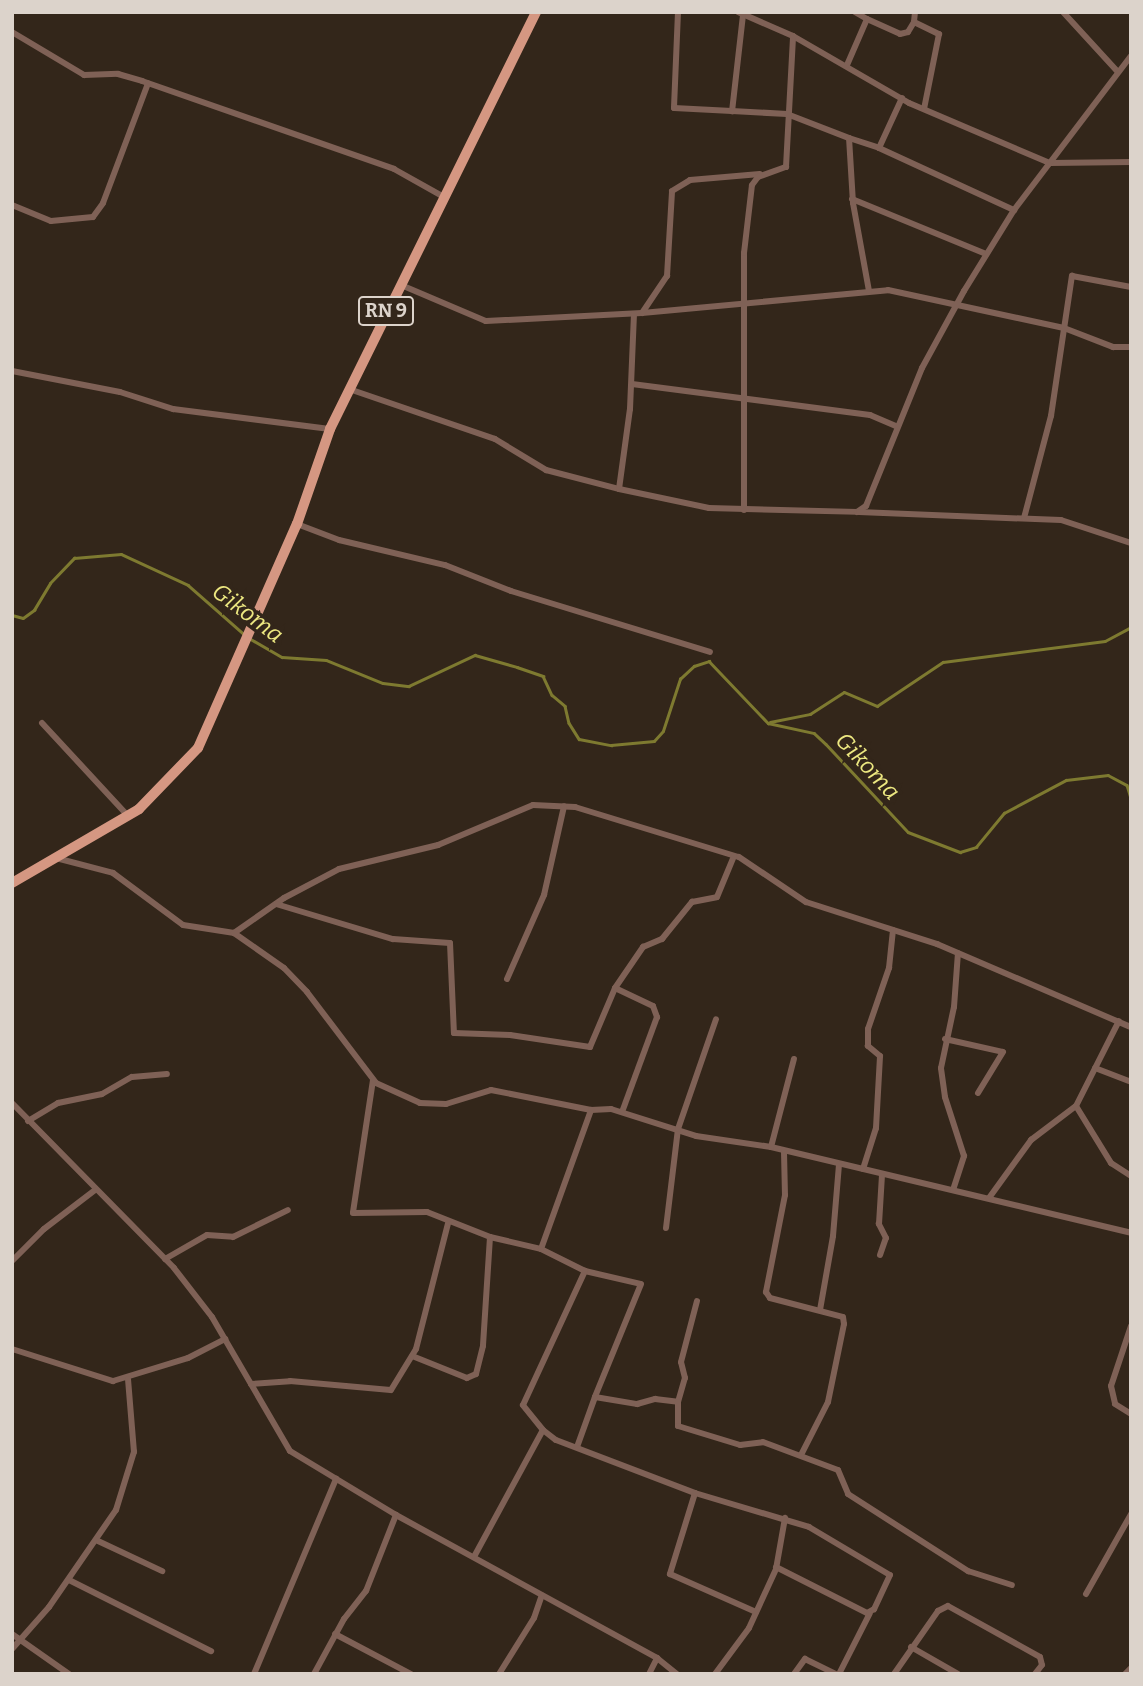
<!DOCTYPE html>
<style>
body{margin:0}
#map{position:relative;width:1143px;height:1686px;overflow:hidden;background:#33261a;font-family:Bitter,serif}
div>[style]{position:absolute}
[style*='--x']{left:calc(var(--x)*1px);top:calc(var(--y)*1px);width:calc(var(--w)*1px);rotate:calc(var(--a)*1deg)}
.stream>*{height:2.5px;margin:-1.25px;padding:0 1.25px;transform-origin:1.25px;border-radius:1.25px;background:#7e7a30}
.street>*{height:6px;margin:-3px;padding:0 3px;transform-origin:3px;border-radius:3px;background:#7f6156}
.primary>*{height:10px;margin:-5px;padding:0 5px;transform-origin:5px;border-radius:5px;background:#d59782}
span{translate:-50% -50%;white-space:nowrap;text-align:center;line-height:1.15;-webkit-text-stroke:7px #33261a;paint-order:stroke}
.shield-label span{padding:2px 5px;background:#33261a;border:2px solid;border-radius:5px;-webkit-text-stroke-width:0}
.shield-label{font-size:19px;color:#dcd3cb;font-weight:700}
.water-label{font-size:23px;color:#ede881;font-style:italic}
.frame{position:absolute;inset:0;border:14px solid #dcd3cb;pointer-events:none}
</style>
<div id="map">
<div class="stream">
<div style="--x:12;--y:615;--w:11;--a:15"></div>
<div style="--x:23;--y:618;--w:14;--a:-36"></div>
<div style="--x:34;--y:610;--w:31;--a:-59"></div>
<div style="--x:50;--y:583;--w:35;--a:-46"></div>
<div style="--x:74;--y:558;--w:47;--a:-4.9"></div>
<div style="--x:121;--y:554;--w:74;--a:24.8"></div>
<div style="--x:188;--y:585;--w:74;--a:41.2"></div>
<div style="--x:249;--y:638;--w:38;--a:30"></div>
<div style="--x:282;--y:657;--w:44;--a:3.9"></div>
<div style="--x:326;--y:660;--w:61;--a:22"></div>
<div style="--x:383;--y:683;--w:26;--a:7"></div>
<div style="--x:409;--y:686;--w:73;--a:-25.2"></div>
<div style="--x:475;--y:655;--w:44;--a:15.9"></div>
<div style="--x:517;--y:667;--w:28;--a:19"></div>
<div style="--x:543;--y:676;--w:21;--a:65"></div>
<div style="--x:552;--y:695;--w:17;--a:40"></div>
<div style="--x:565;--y:706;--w:17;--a:77"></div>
<div style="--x:569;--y:723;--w:19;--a:58"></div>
<div style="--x:579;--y:739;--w:33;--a:11"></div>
<div style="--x:611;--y:745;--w:43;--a:-5.3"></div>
<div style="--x:654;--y:741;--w:13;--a:-48"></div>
<div style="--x:663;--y:731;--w:55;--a:-71.9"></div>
<div style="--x:680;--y:679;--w:19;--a:-43"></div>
<div style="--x:694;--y:666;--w:16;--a:-18"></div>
<div style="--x:709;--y:661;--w:86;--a:46.4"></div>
<div style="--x:768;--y:723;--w:47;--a:12.3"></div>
<div style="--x:814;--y:733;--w:16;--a:43"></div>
<div style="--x:826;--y:744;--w:120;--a:47"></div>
<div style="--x:908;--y:832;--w:56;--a:21"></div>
<div style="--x:960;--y:852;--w:17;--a:-17"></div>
<div style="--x:976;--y:847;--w:44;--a:-50.5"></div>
<div style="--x:1004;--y:813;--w:70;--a:-28"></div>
<div style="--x:1066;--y:780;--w:42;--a:-6.8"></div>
<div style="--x:1108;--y:775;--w:21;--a:28"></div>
<div style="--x:1127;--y:785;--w:14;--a:73"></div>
<div style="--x:770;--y:722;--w:41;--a:-11.3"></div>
<div style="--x:810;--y:714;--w:40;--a:-32.9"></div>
<div style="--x:844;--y:692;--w:36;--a:23"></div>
<div style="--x:877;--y:706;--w:79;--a:-33.7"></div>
<div style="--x:943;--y:662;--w:163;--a:-7.4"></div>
<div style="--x:1105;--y:641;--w:30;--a:-28"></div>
</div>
<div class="street">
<div style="--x:678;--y:12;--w:96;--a:92.4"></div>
<div style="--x:674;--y:108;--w:58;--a:3"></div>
<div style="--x:738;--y:12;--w:60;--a:23.6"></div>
<div style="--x:793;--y:36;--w:134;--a:30"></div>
<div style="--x:909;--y:103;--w:153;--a:23.1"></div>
<div style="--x:1050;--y:163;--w:81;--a:-0.7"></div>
<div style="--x:915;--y:12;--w:10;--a:96"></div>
<div style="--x:914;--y:22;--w:28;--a:26"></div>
<div style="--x:939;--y:34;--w:76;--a:101.3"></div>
<div style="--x:1063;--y:12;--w:81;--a:47.5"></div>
<div style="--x:743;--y:15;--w:97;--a:96.5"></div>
<div style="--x:732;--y:111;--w:55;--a:3.1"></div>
<div style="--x:787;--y:114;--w:66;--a:21.2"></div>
<div style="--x:867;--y:19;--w:36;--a:24"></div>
<div style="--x:900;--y:34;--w:8;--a:-14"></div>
<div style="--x:908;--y:32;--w:12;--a:-59"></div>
<div style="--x:12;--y:32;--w:84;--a:30.8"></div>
<div style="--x:84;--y:75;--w:34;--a:-2"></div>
<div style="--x:118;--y:74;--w:25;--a:16"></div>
<div style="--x:142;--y:81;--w:267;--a:19.2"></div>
<div style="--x:394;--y:169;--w:57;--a:29.2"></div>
<div style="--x:847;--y:65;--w:50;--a:-66.5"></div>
<div style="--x:867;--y:19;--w:14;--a:-150"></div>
<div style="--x:879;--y:148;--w:149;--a:24.7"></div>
<div style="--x:852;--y:199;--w:145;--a:22.3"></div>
<div style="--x:12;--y:205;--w:42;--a:22.3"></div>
<div style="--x:51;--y:221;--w:42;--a:-5.4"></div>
<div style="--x:93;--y:217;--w:17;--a:-54"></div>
<div style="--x:103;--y:203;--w:128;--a:-69.4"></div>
<div style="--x:401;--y:285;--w:92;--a:23"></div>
<div style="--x:486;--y:321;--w:156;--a:-2.9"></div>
<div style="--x:642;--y:313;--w:247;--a:-5.3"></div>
<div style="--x:888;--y:290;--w:180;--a:12.2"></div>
<div style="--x:1064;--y:328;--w:53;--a:21.2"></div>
<div style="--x:1113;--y:347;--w:18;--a:0"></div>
<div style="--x:869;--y:291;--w:89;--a:-100.3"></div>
<div style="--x:853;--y:203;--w:65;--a:-93.5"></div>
<div style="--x:849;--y:138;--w:32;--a:18"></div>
<div style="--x:879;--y:148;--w:55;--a:-65.3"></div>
<div style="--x:642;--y:313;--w:45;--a:-56"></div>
<div style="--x:667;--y:276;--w:85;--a:-86.6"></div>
<div style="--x:672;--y:191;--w:21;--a:-31"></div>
<div style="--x:690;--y:180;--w:70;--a:-4.9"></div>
<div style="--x:12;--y:371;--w:110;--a:11"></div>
<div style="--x:120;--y:392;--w:56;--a:17.8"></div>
<div style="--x:173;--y:409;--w:158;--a:7.3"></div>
<div style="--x:632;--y:384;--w:240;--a:7.4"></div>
<div style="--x:870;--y:415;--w:28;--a:23"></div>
<div style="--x:349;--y:389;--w:154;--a:18.9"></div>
<div style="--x:495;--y:439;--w:60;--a:31.3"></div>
<div style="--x:546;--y:470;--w:75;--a:14.6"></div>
<div style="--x:619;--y:489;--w:92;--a:11.9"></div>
<div style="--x:709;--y:508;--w:148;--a:1.5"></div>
<div style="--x:857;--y:512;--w:11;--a:-34"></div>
<div style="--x:866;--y:506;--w:149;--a:-67.9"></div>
<div style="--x:922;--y:368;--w:88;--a:-61.4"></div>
<div style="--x:964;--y:291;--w:95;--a:-58.3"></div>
<div style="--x:1014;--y:210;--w:193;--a:-52.8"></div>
<div style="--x:619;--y:489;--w:81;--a:-82.2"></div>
<div style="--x:630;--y:409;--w:95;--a:-87.6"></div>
<div style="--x:744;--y:510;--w:257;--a:-90"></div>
<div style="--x:744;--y:253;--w:68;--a:-83.3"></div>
<div style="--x:752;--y:185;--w:10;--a:-53"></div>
<div style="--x:758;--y:177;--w:30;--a:-20"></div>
<div style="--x:786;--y:167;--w:131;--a:-86.9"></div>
<div style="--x:859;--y:512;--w:202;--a:2.3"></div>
<div style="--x:1061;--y:520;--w:74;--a:18.2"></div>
<div style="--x:1024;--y:518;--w:106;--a:-75.2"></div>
<div style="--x:1051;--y:416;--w:142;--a:-81.5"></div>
<div style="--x:1072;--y:276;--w:60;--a:10.6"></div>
<div style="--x:297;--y:524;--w:45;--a:20.9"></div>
<div style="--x:339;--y:540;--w:109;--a:13.3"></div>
<div style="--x:445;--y:565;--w:71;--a:21.5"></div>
<div style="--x:511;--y:591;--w:208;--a:17"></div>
<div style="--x:42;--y:723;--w:127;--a:47.2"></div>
<div style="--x:56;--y:858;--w:59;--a:14.7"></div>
<div style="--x:113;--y:873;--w:87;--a:36.6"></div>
<div style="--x:183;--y:925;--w:52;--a:8.9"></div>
<div style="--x:234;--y:933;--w:61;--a:-35"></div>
<div style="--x:284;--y:898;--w:62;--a:-27.8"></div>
<div style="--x:339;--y:869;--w:102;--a:-13.6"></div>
<div style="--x:438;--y:845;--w:103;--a:-22.8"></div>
<div style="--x:533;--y:805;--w:42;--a:2.7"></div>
<div style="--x:575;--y:807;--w:171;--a:17"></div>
<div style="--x:739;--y:857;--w:81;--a:33.9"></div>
<div style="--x:806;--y:902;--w:138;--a:17.8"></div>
<div style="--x:937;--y:944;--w:211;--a:23.2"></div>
<div style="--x:276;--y:904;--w:122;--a:16.7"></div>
<div style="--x:393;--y:939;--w:57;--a:4"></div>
<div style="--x:450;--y:943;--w:90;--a:87.5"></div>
<div style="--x:454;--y:1033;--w:56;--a:2"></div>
<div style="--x:510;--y:1035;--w:81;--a:8.5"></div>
<div style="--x:590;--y:1047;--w:64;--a:-67"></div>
<div style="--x:615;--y:988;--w:42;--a:25.3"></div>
<div style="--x:653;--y:1006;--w:12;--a:70"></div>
<div style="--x:657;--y:1017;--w:101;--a:110.2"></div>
<div style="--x:234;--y:933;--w:61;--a:35"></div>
<div style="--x:284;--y:968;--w:33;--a:46"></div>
<div style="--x:307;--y:992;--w:114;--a:52.8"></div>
<div style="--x:376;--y:1083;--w:48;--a:24.4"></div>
<div style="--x:420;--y:1103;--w:26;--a:2"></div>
<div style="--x:446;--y:1104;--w:47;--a:-17.3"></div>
<div style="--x:491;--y:1090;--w:102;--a:11.3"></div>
<div style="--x:591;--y:1110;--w:20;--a:-3"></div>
<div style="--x:611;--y:1109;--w:89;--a:17.6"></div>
<div style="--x:696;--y:1136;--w:76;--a:8.3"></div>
<div style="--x:771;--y:1147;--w:370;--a:13.4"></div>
<div style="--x:507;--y:979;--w:92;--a:-66.2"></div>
<div style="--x:544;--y:895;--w:91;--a:-77.3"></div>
<div style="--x:615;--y:988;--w:50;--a:-55.7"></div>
<div style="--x:643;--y:947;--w:21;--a:-23"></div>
<div style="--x:662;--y:939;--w:48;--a:-51"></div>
<div style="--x:692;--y:902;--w:25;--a:-11"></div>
<div style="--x:717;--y:897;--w:44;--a:-67.5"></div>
<div style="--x:945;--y:1039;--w:59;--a:12.6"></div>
<div style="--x:1003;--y:1052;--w:48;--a:121.4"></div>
<div style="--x:1095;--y:1068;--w:39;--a:21"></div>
<div style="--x:373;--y:1080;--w:134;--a:98.6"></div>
<div style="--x:353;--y:1213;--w:74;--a:-0.8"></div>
<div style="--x:427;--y:1212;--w:68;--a:21.6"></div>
<div style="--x:490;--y:1237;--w:109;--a:93.7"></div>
<div style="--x:483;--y:1346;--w:29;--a:104"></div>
<div style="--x:476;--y:1374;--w:10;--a:156"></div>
<div style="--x:467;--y:1378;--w:59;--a:-158.2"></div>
<div style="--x:12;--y:1103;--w:231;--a:45.5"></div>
<div style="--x:174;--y:1268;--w:62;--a:52.2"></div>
<div style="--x:212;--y:1317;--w:155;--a:59.8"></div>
<div style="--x:290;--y:1451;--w:124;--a:31.1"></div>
<div style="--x:396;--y:1515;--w:298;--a:28.7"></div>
<div style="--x:657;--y:1658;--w:26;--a:39"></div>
<div style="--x:1076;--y:1106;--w:67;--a:58.4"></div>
<div style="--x:1111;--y:1163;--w:24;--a:33"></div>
<div style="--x:28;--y:1121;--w:35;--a:-31"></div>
<div style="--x:58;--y:1103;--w:45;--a:-11.6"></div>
<div style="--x:102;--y:1094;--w:34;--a:-30"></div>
<div style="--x:132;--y:1077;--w:35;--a:-5"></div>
<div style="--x:771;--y:1147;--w:91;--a:-75.4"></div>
<div style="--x:784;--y:1152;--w:43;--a:88.7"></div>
<div style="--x:785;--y:1195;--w:99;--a:101.1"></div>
<div style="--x:766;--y:1292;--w:7;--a:56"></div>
<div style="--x:770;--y:1298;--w:75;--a:14.6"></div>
<div style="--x:843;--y:1317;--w:7;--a:82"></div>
<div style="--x:844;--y:1324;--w:80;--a:101.6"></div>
<div style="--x:828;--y:1402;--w:59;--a:117"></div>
<div style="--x:863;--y:1169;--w:43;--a:-72.4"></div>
<div style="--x:876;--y:1128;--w:72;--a:-86.8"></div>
<div style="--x:880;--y:1056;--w:16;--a:-140"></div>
<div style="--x:868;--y:1046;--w:17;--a:-90"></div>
<div style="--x:868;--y:1029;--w:65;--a:-71"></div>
<div style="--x:889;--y:968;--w:38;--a:-84"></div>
<div style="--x:953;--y:1190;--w:36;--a:-72"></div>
<div style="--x:964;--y:1156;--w:62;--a:-107.9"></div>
<div style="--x:945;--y:1097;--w:29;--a:-98"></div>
<div style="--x:941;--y:1068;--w:62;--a:-78"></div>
<div style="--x:954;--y:1007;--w:54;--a:-85.8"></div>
<div style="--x:989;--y:1198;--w:72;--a:-54.1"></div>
<div style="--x:1031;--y:1140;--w:56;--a:-37.1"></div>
<div style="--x:1076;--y:1106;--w:95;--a:-63.2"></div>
<div style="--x:666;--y:1228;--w:100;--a:-83.1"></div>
<div style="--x:678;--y:1129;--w:116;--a:-70.9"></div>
<div style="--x:490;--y:1237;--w:52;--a:13.2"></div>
<div style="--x:880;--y:1255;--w:18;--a:-71"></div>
<div style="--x:886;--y:1238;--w:16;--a:-117"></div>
<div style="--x:879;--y:1224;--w:49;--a:-86.5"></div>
<div style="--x:165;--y:1259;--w:48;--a:-29.7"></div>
<div style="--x:207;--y:1235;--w:26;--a:4"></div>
<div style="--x:233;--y:1237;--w:61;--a:-26.1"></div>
<div style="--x:12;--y:1261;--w:45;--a:-45"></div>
<div style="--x:44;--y:1229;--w:64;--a:-37.4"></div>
<div style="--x:585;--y:1271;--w:57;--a:13.1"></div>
<div style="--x:641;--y:1284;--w:122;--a:112.2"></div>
<div style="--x:820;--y:1310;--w:75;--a:-80"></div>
<div style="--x:833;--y:1236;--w:72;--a:-85.2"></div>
<div style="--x:1131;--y:1326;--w:63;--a:108.4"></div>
<div style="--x:1111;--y:1386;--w:18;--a:77"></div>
<div style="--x:1115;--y:1404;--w:19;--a:32"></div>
<div style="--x:12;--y:1349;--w:106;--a:17.6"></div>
<div style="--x:113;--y:1381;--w:78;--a:-17"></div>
<div style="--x:188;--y:1358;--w:42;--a:-27.2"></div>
<div style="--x:251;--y:1384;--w:39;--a:-4"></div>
<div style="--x:290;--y:1381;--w:101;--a:5.1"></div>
<div style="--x:391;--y:1390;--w:48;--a:-58.6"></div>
<div style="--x:416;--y:1349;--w:130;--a:-75.7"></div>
<div style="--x:678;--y:1402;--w:25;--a:-74"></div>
<div style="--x:685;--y:1378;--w:16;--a:-104"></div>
<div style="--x:681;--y:1362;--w:63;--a:-75.3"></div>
<div style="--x:543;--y:1430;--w:32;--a:-129"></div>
<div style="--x:523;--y:1405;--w:148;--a:-65.2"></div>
<div style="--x:585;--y:1271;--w:49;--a:-153.4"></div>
<div style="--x:541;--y:1249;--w:148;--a:-70.2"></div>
<div style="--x:577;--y:1447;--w:53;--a:-70.2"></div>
<div style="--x:595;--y:1397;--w:43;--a:9.5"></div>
<div style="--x:637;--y:1404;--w:19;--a:-16"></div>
<div style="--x:655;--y:1399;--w:23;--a:7"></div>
<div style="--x:678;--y:1402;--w:24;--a:90"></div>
<div style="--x:678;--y:1426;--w:65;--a:17"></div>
<div style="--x:740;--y:1445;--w:23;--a:-7"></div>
<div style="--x:763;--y:1442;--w:80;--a:20.5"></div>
<div style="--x:838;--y:1470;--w:26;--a:67"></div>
<div style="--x:848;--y:1494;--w:143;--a:32.7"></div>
<div style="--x:968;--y:1571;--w:46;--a:17.7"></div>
<div style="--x:695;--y:1493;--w:85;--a:107.2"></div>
<div style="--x:670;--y:1574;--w:94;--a:23.8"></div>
<div style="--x:98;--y:1541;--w:71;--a:25.1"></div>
<div style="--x:475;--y:1555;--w:142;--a:-61.5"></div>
<div style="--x:543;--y:1430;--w:16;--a:38"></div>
<div style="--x:556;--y:1440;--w:149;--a:20.9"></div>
<div style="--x:695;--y:1493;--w:119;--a:16.6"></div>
<div style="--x:809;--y:1527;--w:94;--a:30.7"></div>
<div style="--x:890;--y:1575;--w:38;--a:115"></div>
<div style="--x:874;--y:1609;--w:8;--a:150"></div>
<div style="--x:867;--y:1613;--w:102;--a:-153.2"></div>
<div style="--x:69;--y:1580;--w:159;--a:26.6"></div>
<div style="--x:1086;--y:1594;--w:92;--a:-60.6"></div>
<div style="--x:12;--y:1634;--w:70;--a:35.1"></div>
<div style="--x:335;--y:1634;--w:86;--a:27.8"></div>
<div style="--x:911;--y:1647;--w:54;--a:29.9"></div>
<div style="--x:12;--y:1649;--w:56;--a:-48.6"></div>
<div style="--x:49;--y:1607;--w:118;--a:-55.4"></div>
<div style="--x:116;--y:1510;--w:61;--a:-72.8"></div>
<div style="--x:134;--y:1452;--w:73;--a:-94.7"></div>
<div style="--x:254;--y:1674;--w:212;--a:-67.2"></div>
<div style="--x:314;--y:1674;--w:63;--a:-61.4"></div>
<div style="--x:344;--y:1619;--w:36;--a:-52"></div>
<div style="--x:366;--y:1591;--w:82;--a:-68.5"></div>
<div style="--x:499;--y:1674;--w:66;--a:-58"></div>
<div style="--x:534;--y:1618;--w:24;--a:-71"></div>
<div style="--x:649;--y:1674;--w:18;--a:-63"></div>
<div style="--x:715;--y:1674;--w:57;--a:-53.5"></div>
<div style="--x:749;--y:1628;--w:65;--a:-65.4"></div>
<div style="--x:776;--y:1569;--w:52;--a:-80"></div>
<div style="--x:794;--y:1674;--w:19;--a:-54"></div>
<div style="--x:805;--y:1659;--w:34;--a:26"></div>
<div style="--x:839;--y:1674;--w:68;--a:-63.1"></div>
<div style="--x:894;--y:1674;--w:77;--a:-55.1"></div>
<div style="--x:938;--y:1611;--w:11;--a:-27"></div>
<div style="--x:948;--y:1606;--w:105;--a:29"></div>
<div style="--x:1040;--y:1657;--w:8;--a:76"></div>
<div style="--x:1042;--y:1665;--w:11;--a:128"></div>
<div style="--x:1125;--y:1674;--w:8;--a:-45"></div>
</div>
<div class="primary">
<div style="--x:12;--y:883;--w:147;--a:-30.2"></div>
<div style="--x:139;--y:809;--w:85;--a:-46"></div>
<div style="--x:198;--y:748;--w:245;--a:-66.2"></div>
<div style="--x:297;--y:524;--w:101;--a:-70.8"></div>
<div style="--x:330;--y:429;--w:465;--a:-63.7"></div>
</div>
<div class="shield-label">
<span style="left:386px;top:311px">RN 9</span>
</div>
<div class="water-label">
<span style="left:248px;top:613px;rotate:37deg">Gikoma</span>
<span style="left:868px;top:766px;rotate:47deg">Gikoma</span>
</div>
<div class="frame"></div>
</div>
